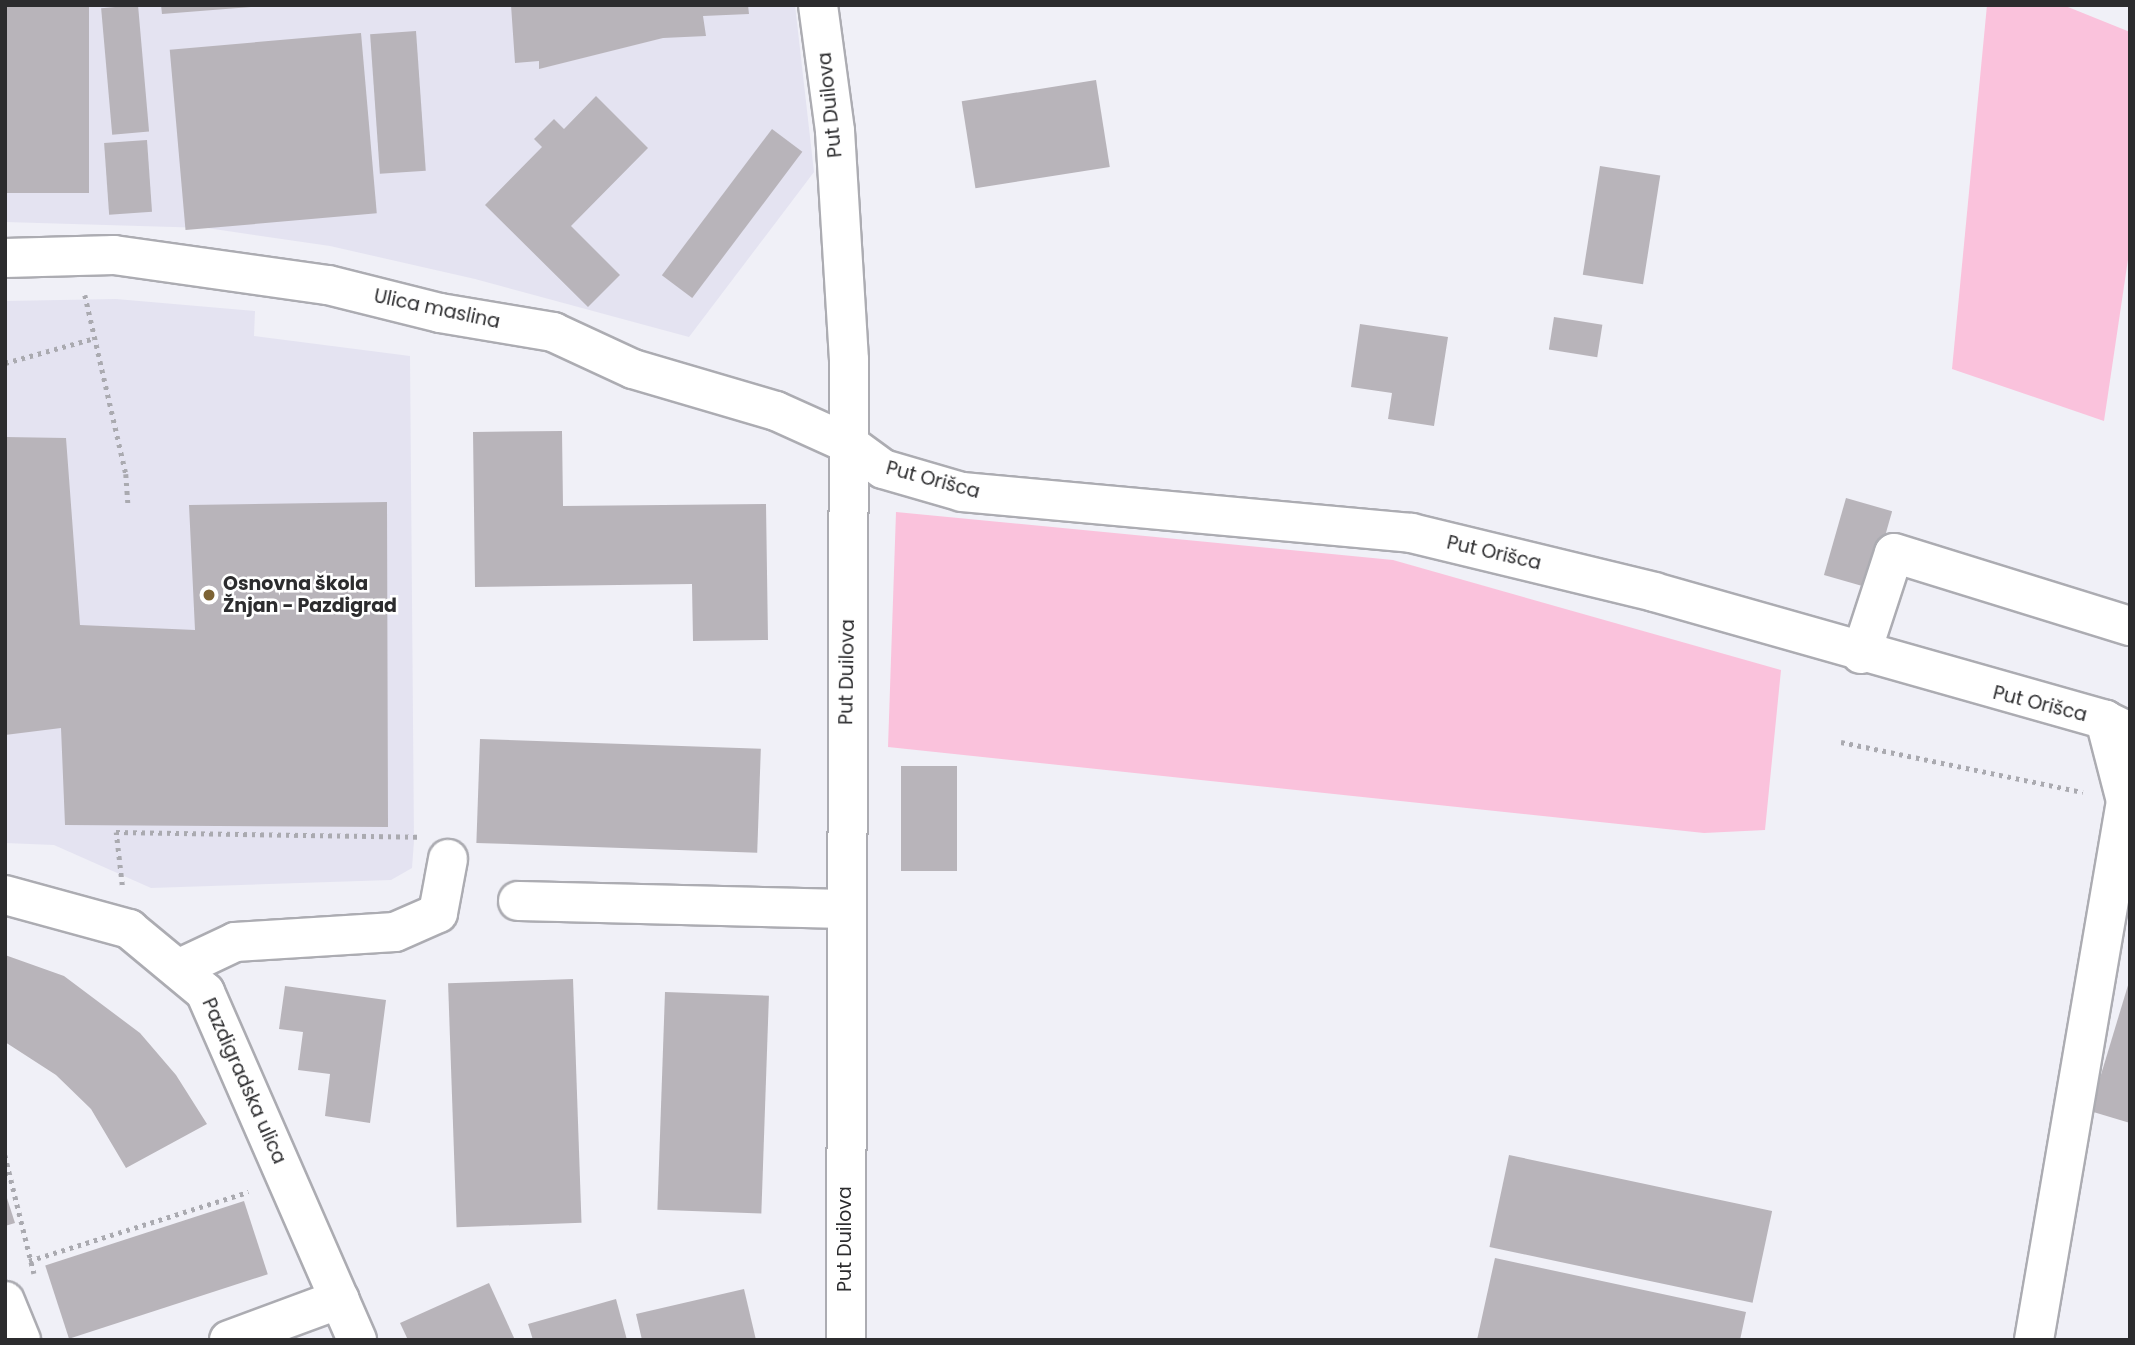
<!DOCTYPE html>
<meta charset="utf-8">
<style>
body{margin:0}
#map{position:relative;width:2135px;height:1345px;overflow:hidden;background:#f0f0f7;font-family:Poppins,sans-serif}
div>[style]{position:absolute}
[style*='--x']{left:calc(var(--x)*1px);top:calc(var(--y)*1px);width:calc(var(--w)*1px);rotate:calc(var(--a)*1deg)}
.built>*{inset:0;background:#e4e3f1}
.green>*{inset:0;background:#fac2dc}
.building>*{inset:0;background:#b8b4ba;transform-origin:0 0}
.path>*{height:4.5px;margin-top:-2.25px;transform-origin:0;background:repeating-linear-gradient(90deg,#aaaab0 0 3.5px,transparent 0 8.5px)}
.roads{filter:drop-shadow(2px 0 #acacb2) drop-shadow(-2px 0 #acacb2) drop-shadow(0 2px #acacb2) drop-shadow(0 -2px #acacb2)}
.minor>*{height:38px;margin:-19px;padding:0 19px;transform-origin:19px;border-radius:19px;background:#fff}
.dots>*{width:19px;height:19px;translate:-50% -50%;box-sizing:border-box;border:4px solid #fff;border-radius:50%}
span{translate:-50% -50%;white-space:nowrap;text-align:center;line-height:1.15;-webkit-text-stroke:5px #fff;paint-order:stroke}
.street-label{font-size:19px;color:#2c2c2e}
.poi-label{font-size:19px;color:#2c2c2e;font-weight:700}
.left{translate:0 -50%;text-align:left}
.frame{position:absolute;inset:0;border:7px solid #2c2c2e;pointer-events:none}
</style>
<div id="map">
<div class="built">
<div style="clip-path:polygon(5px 5px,795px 5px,814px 172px,689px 337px,475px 279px,330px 246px,207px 228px,5px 222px)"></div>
<div style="clip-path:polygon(116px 299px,255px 311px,254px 336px,410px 356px,414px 841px,412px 868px,391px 880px,151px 888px,54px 845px,5px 843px,5px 301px)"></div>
</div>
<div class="green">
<div style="clip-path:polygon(1987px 5px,2063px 5px,2130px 32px,2130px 246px,2104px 421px,1952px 369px)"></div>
<div style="clip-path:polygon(896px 512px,1393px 560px,1781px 670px,1765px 830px,1704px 833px,888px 747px)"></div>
</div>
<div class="building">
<div style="left:5px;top:5px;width:84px;height:188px"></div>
<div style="left:138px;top:5px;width:127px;height:37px;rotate:85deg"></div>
<div style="clip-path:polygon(161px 5px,251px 5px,251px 7px,162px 14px)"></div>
<div style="clip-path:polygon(511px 5px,748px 5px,749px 14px,703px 16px,706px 36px,663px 38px,539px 69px,539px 61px,515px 63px)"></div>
<div style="left:416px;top:31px;width:140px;height:46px;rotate:86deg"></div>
<div style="left:361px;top:33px;width:181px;height:192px;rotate:85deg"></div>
<div style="left:1096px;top:80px;width:88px;height:136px;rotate:81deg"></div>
<div style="clip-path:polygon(596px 96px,648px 148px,571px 226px,620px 275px,588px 307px,485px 205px,542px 147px,534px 139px,554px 119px,564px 129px)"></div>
<div style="left:772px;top:129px;width:38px;height:183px;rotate:37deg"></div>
<div style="left:147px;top:140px;width:72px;height:43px;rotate:86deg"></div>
<div style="left:1600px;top:166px;width:61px;height:110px;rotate:9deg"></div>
<div style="left:1554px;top:317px;width:49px;height:33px;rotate:9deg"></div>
<div style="clip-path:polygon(1360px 324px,1448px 337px,1434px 426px,1388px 419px,1392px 393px,1351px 387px)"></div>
<div style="clip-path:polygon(562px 431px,563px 506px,766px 504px,768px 640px,693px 641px,692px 584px,475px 587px,473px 432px)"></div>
<div style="clip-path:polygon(5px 437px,66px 438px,80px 625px,195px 630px,189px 505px,387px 502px,388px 827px,65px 825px,61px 728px,5px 735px)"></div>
<div style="left:1846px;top:498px;width:48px;height:80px;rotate:16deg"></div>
<div style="left:480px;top:739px;width:281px;height:104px;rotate:2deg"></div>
<div style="left:901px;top:766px;width:56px;height:105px"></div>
<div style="clip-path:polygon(5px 955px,64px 976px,140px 1033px,176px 1075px,207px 1124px,126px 1168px,91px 1109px,56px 1075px,5px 1042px)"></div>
<div style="left:573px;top:979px;width:244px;height:125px;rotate:88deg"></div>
<div style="clip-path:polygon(2129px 982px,2130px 982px,2130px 1123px,2090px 1111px)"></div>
<div style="clip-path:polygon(285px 986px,386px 1000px,370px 1123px,325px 1116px,330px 1074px,298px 1070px,303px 1032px,279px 1029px)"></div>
<div style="left:665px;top:992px;width:104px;height:218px;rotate:2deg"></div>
<div style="left:1509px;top:1155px;width:269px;height:94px;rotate:12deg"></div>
<div style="clip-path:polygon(5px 1192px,15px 1223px,5px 1226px)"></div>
<div style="left:244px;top:1201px;width:77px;height:209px;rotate:72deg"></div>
<div style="clip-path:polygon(1495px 1258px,1746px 1312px,1740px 1340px,1477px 1340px)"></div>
<div style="clip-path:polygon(489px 1283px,515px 1340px,408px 1340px,400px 1323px)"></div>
<div style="clip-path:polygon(744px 1289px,756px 1340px,642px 1340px,636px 1314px)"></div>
<div style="clip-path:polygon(616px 1299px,627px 1340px,533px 1340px,528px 1324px)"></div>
</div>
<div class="path">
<div style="--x:85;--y:295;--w:184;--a:77.1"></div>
<div style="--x:126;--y:474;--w:31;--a:86"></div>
<div style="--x:5;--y:363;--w:93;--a:-15.5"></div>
<div style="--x:1841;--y:742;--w:247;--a:11.7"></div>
<div style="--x:122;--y:885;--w:53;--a:-96.5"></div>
<div style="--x:116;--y:832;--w:302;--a:0.9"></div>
<div style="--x:5;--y:1155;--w:122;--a:76.2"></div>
<div style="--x:29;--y:1261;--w:230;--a:-17.5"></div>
</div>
<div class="roads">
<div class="minor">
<div style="--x:818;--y:5;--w:127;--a:82.3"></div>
<div style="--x:835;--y:131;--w:229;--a:86.5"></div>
<div style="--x:849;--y:360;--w:980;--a:90.18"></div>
<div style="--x:5;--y:258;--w:109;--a:-1.6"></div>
<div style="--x:114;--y:255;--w:216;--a:8"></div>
<div style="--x:328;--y:285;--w:115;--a:14"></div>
<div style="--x:440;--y:313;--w:115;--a:9.5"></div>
<div style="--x:553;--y:332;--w:88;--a:24.8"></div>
<div style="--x:633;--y:369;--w:149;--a:16.4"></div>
<div style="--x:776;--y:411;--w:80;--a:24.3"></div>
<div style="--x:849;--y:444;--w:42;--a:36.3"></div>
<div style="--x:883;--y:469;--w:82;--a:16.2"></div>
<div style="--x:962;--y:492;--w:451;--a:5.2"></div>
<div style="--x:1411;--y:533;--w:250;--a:13.6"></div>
<div style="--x:1654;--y:592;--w:469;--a:15.8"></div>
<div style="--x:2105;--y:720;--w:28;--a:26"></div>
<div style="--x:1861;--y:654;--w:106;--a:-71.9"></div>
<div style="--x:1894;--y:553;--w:247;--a:17.2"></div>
<div style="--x:5;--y:895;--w:129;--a:15.3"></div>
<div style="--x:129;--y:929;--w:99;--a:39.7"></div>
<div style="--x:205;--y:992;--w:380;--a:66.4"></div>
<div style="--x:518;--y:901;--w:327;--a:1.4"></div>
<div style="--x:178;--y:969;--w:63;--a:-25.3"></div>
<div style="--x:235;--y:942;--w:160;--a:-3.6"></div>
<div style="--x:395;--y:932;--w:47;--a:-23.8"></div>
<div style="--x:438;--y:913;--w:55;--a:-79.5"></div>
<div style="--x:5;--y:1301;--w:42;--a:67.7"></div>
<div style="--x:229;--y:1340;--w:118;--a:-20.3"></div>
<div style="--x:2034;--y:1340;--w:547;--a:-80.31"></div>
<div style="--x:2126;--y:801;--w:84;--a:-104.5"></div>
</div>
</div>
<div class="dots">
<div style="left:209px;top:595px;background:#7d6334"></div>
</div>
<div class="street-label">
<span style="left:830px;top:105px;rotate:-96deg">Put Duilova</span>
<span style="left:437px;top:309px;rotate:12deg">Ulica maslina</span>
<span style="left:933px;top:480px;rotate:15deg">Put Orišca</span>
<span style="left:1494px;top:553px;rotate:13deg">Put Orišca</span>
<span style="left:847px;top:672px;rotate:-89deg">Put Duilova</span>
<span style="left:2040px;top:704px;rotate:14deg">Put Orišca</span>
<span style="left:244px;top:1081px;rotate:66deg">Pazdigradska ulica</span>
<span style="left:845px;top:1239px;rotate:-90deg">Put Duilova</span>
</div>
<div class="poi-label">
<span class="left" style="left:223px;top:595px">Osnovna škola<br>Žnjan - Pazdigrad</span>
</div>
<div class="frame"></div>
</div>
